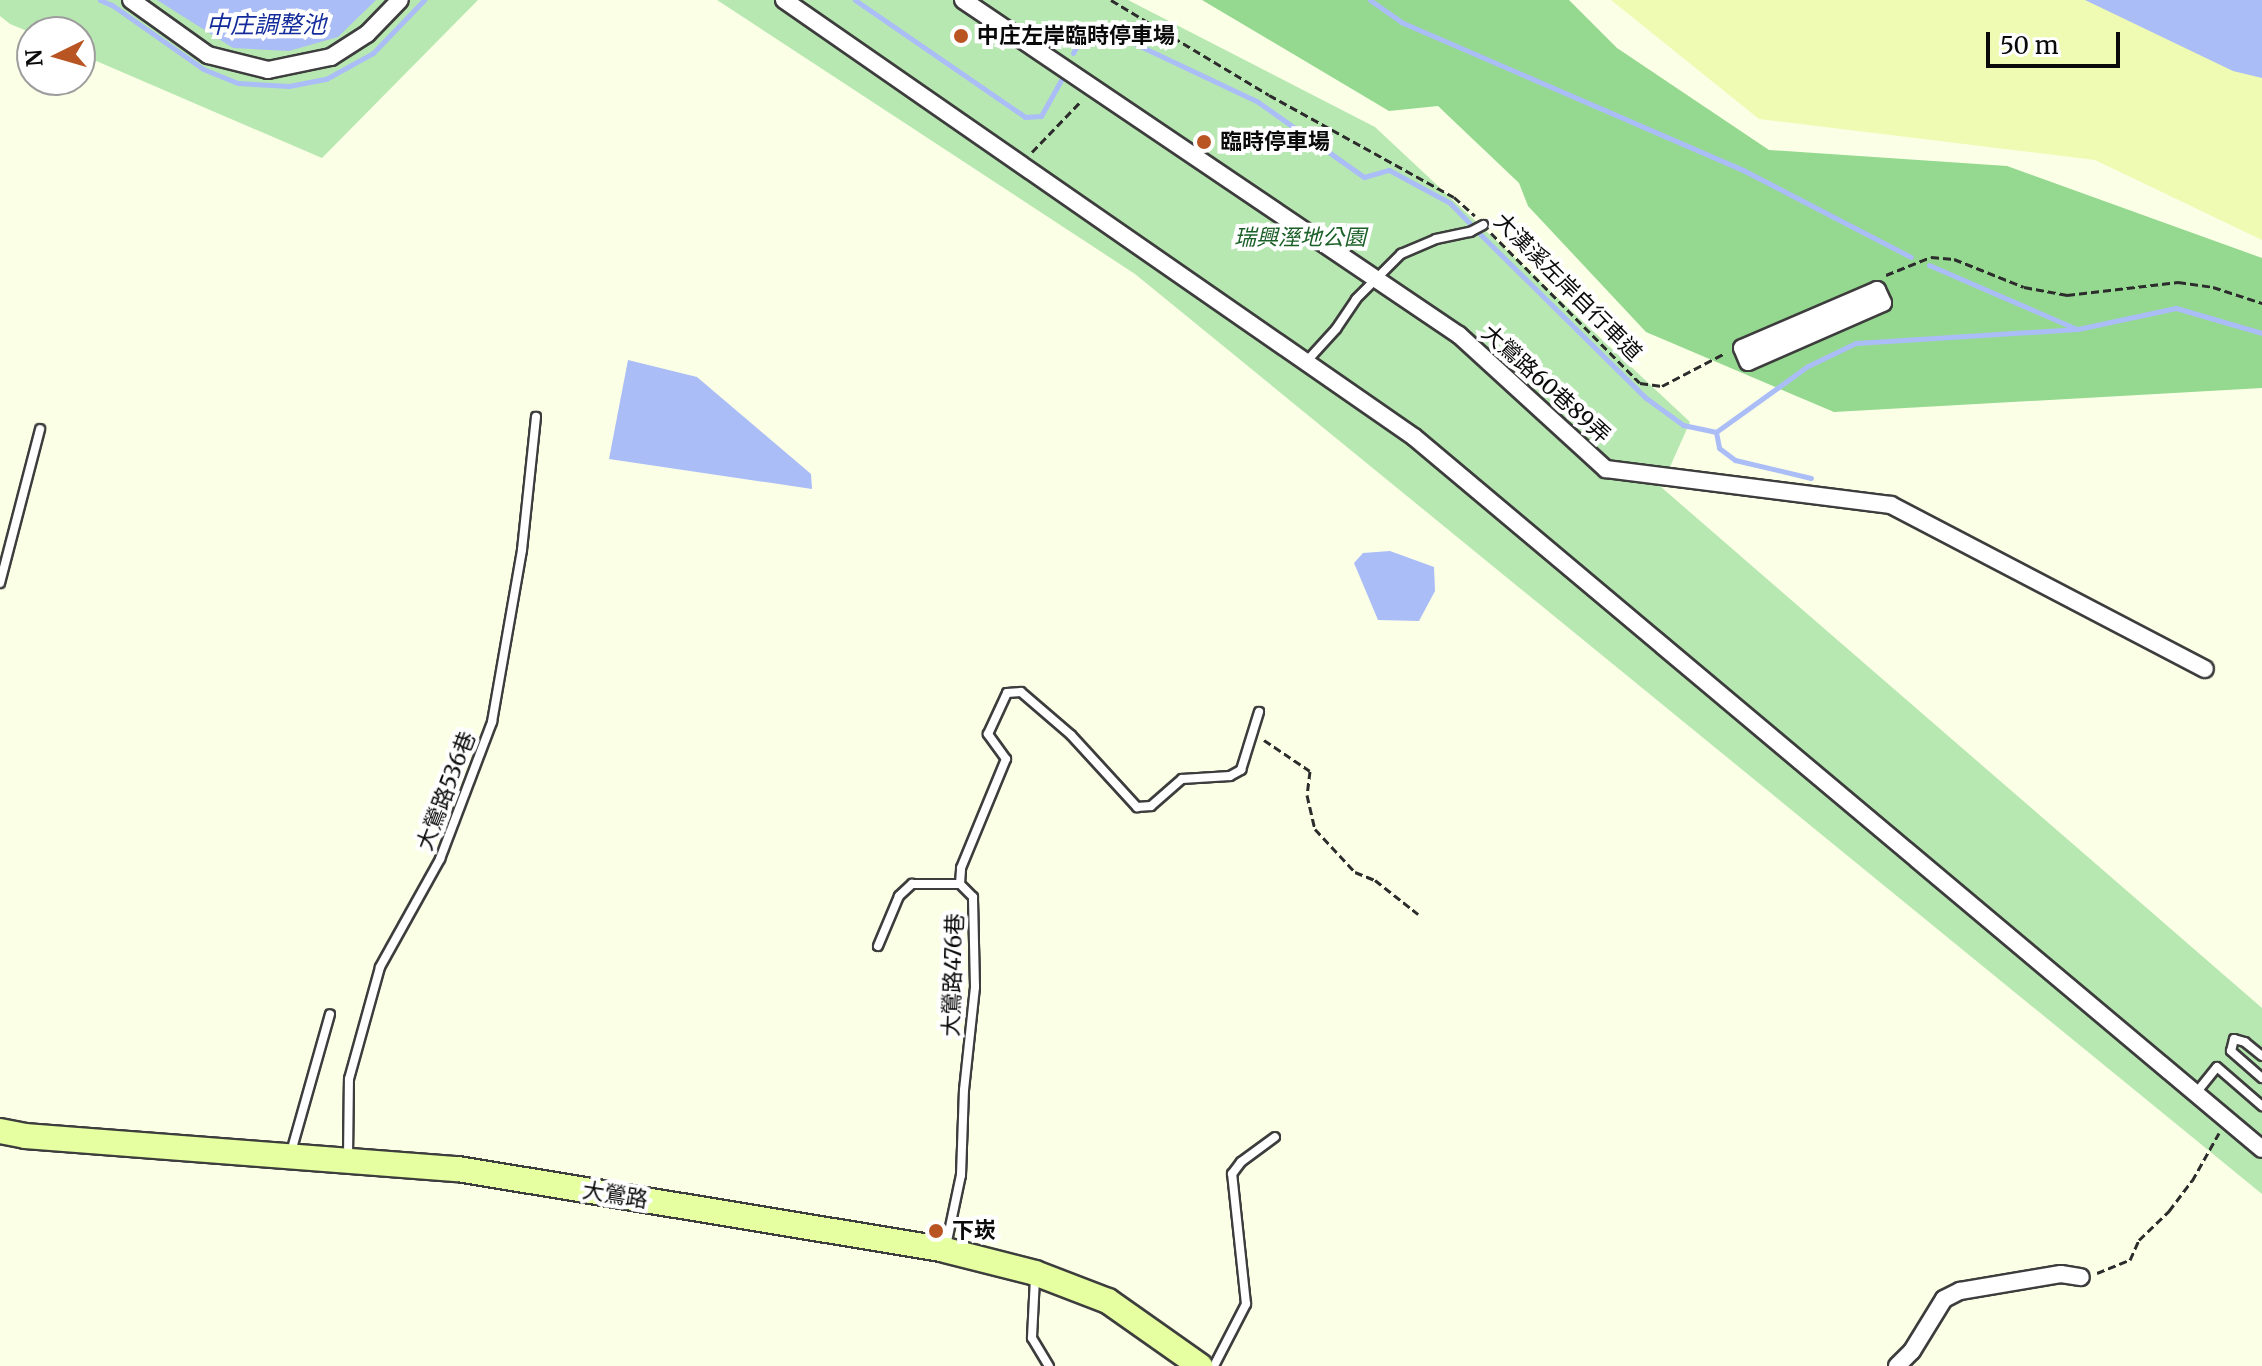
<!DOCTYPE html>
<meta charset="utf-8">
<style>
body{margin:0}
#map{position:relative;width:2262px;height:1366px;overflow:hidden;background:#faffe6;font-family:Merriweather,"Noto Sans TC",serif}
div>[style]{position:absolute}
[style*='--x']{left:calc(var(--x)*1px);top:calc(var(--y)*1px);width:calc(var(--w)*1px);rotate:calc(var(--a)*1deg)}
.green>*{inset:0;background:#b8e8b1}
.forest>*{inset:0;background:#95d990}
.sand>*{inset:0;background:#effbb2}
.water>*{inset:0;background:#abbdf6}
.stream>*{height:5px;margin:-2.5px;padding:0 2.5px;transform-origin:2.5px;border-radius:2.5px;background:#abbdf6}
.path>*{height:3px;margin-top:-1.5px;transform-origin:0;background:repeating-linear-gradient(90deg,#2c2c2c 0 8px,transparent 0 12px)}
.roads{filter:drop-shadow(2px 0 #3d3d3d) drop-shadow(-2px 0 #3d3d3d) drop-shadow(0 2px #3d3d3d) drop-shadow(0 -2px #3d3d3d)}
.lane>*{height:8px;margin:-4px;padding:0 4px;transform-origin:4px;border-radius:4px;background:#fff}
.street>*{height:16px;margin:-8px;padding:0 8px;transform-origin:8px;border-radius:8px;background:#fff}
.secondary>*{height:24px;margin:-12px;padding:0 12px;transform-origin:12px;border-radius:12px;background:#e5ffa1}
.dots>*{width:22px;height:22px;translate:-50% -50%;box-sizing:border-box;border:4px solid #fff;border-radius:50%}
span{translate:-50% -50%;white-space:nowrap;text-align:center;line-height:1.15;-webkit-text-stroke:8px #fff;paint-order:stroke}
.poi-label{font-size:22px;color:#0a0a0a;font-weight:700}
.left{translate:0 -50%;text-align:left}
.park-label{font-size:22px;color:#1b6027;font-style:italic}
.street-label{font-size:22px;color:#0a0a0a}
.water-label{font-size:24px;color:#142c9b;font-style:italic}
.north{position:absolute;left:16px;top:16px;width:80px;height:80px;box-sizing:border-box;background:#fff;border:2px solid #9d9d9d;border-radius:50%;rotate:265deg;font-size:22px;font-weight:700;line-height:32px;text-align:center;color:#0a0a0a}
.north::after{content:'';display:block;margin:auto;width:28px;height:36px;background:#b95522;clip-path:polygon(50% 0,100% 100%,50% 72%,0 100%)}
.scale{position:absolute;left:1986px;top:32px;width:134px;height:36px;box-sizing:border-box;border:4px solid #0a0a0a;border-top:0;padding-left:10px;font-size:24px;line-height:28px;white-space:nowrap;color:#0a0a0a;-webkit-text-stroke:6px #fff;paint-order:stroke}
</style>
<div id="map">
<div class="green">
<div style="clip-path:polygon(0 0,478px 0,322px 158px,80px 54px,80px 32px,32px 33px,10px 24px,0 16px)"></div>
<div style="clip-path:polygon(717px 0,1128px 0,1375px 127px,1690px 422px,1661px 487px,2262px 1008px,2262px 1194px,1135px 274px)"></div>
</div>
<div class="forest">
<div style="clip-path:polygon(1202px 0,1569px 0,1617px 48px,1769px 150px,2007px 166px,2262px 258px,2262px 388px,1834px 412px,1646px 332px,1528px 206px,1519px 183px,1438px 106px,1389px 111px)"></div>
</div>
<div class="sand">
<div style="clip-path:polygon(1611px 0,2262px 0,2262px 240px,2095px 160px,1759px 119px)"></div>
</div>
<div class="water">
<div style="clip-path:polygon(157px 0,376px 0,338px 37px,289px 51px,233px 48px)"></div>
<div style="clip-path:polygon(2085px 0,2262px 0,2262px 78px,2233px 71px)"></div>
<div style="clip-path:polygon(628px 360px,697px 377px,811px 474px,812px 489px,609px 459px)"></div>
<div style="clip-path:polygon(1390px 551px,1434px 567px,1435px 591px,1419px 621px,1378px 620px,1354px 563px,1363px 553px)"></div>
</div>
<div class="stream">
<div style="--x:100;--y:0;--w:13;--a:23"></div>
<div style="--x:112;--y:5;--w:111;--a:35.1"></div>
<div style="--x:203;--y:69;--w:38;--a:22"></div>
<div style="--x:238;--y:83;--w:51;--a:3.4"></div>
<div style="--x:289;--y:86;--w:38;--a:-11"></div>
<div style="--x:326;--y:79;--w:54;--a:-29"></div>
<div style="--x:373;--y:53;--w:74;--a:-46.1"></div>
<div style="--x:855;--y:0;--w:206;--a:34.5"></div>
<div style="--x:1025;--y:117;--w:16;--a:-4"></div>
<div style="--x:1041;--y:116;--w:41;--a:-60.9"></div>
<div style="--x:1370;--y:0;--w:38;--a:35"></div>
<div style="--x:1401;--y:22;--w:373;--a:23.4"></div>
<div style="--x:1743;--y:170;--w:189;--a:27.4"></div>
<div style="--x:1073;--y:53;--w:31;--a:-61"></div>
<div style="--x:1088;--y:26;--w:18;--a:13"></div>
<div style="--x:1106;--y:30;--w:168;--a:25.3"></div>
<div style="--x:1258;--y:102;--w:130;--a:35.3"></div>
<div style="--x:1364;--y:177;--w:26;--a:-16"></div>
<div style="--x:1389;--y:170;--w:69;--a:28.4"></div>
<div style="--x:1450;--y:203;--w:32;--a:46"></div>
<div style="--x:1480;--y:234;--w:233;--a:44.7"></div>
<div style="--x:1646;--y:398;--w:46;--a:36.1"></div>
<div style="--x:1683;--y:425;--w:34;--a:12"></div>
<div style="--x:1716;--y:432;--w:113;--a:-35.7"></div>
<div style="--x:1808;--y:366;--w:53;--a:-25.6"></div>
<div style="--x:1856;--y:343;--w:222;--a:-3.6"></div>
<div style="--x:2078;--y:329;--w:100;--a:-12.1"></div>
<div style="--x:2176;--y:308;--w:90;--a:16.2"></div>
<div style="--x:1929;--y:265;--w:161;--a:23.4"></div>
<div style="--x:1716;--y:432;--w:16;--a:79"></div>
<div style="--x:1719;--y:448;--w:20;--a:37"></div>
<div style="--x:1735;--y:460;--w:78;--a:13.3"></div>
</div>
<div class="path">
<div style="--x:1111;--y:0;--w:184;--a:31"></div>
<div style="--x:1269;--y:95;--w:211;--a:28.9"></div>
<div style="--x:1454;--y:197;--w:28;--a:42"></div>
<div style="--x:1032;--y:152;--w:72;--a:-46.1"></div>
<div style="--x:1491;--y:233;--w:211;--a:45.2"></div>
<div style="--x:1640;--y:383;--w:22;--a:8"></div>
<div style="--x:1662;--y:386;--w:71;--a:-27.6"></div>
<div style="--x:1886;--y:275;--w:48;--a:-21.8"></div>
<div style="--x:1931;--y:257;--w:23;--a:5"></div>
<div style="--x:1954;--y:259;--w:75;--a:21.8"></div>
<div style="--x:2024;--y:287;--w:44;--a:10.5"></div>
<div style="--x:2067;--y:295;--w:112;--a:-6.7"></div>
<div style="--x:2178;--y:282;--w:35;--a:8"></div>
<div style="--x:2213;--y:287;--w:52;--a:18.1"></div>
<div style="--x:1264;--y:740;--w:55;--a:34"></div>
<div style="--x:1310;--y:771;--w:24;--a:97"></div>
<div style="--x:1307;--y:795;--w:35;--a:77"></div>
<div style="--x:1315;--y:829;--w:59;--a:47.1"></div>
<div style="--x:1355;--y:872;--w:22;--a:22"></div>
<div style="--x:1375;--y:880;--w:55;--a:38.3"></div>
<div style="--x:2097;--y:1273;--w:35;--a:-22"></div>
<div style="--x:2130;--y:1260;--w:22;--a:-66"></div>
<div style="--x:2139;--y:1240;--w:42;--a:-44"></div>
<div style="--x:2169;--y:1211;--w:38;--a:-53"></div>
<div style="--x:2192;--y:1181;--w:55;--a:-60.6"></div>
</div>
<div class="roads">
<div class="lane">
<div style="--x:1306;--y:362;--w:45;--a:-47.7"></div>
<div style="--x:1336;--y:329;--w:36;--a:-56"></div>
<div style="--x:1356;--y:299;--w:64;--a:-45"></div>
<div style="--x:1401;--y:254;--w:38;--a:-23"></div>
<div style="--x:1436;--y:239;--w:35;--a:-12"></div>
<div style="--x:1470;--y:232;--w:15;--a:-28"></div>
<div style="--x:0;--y:583;--w:159;--a:-75.4"></div>
<div style="--x:878;--y:946;--w:54;--a:-67.2"></div>
<div style="--x:899;--y:896;--w:18;--a:-43"></div>
<div style="--x:912;--y:884;--w:48;--a:0"></div>
<div style="--x:2262;--y:1056;--w:22;--a:-141"></div>
<div style="--x:2245;--y:1042;--w:11;--a:-165"></div>
<div style="--x:2234;--y:1039;--w:12;--a:104"></div>
<div style="--x:2231;--y:1051;--w:41;--a:41.1"></div>
<div style="--x:2196;--y:1093;--w:33;--a:-51"></div>
<div style="--x:2217;--y:1067;--w:60;--a:40.9"></div>
<div style="--x:291;--y:1152;--w:143;--a:-74.2"></div>
<div style="--x:348;--y:1157;--w:78;--a:-89.3"></div>
<div style="--x:349;--y:1079;--w:116;--a:-74.5"></div>
<div style="--x:380;--y:967;--w:124;--a:-60.9"></div>
<div style="--x:440;--y:859;--w:147;--a:-69.2"></div>
<div style="--x:492;--y:722;--w:175;--a:-80.1"></div>
<div style="--x:522;--y:550;--w:134;--a:-84"></div>
<div style="--x:946;--y:1246;--w:73;--a:-78.1"></div>
<div style="--x:961;--y:1175;--w:85;--a:-88"></div>
<div style="--x:964;--y:1090;--w:104;--a:-83.9"></div>
<div style="--x:975;--y:987;--w:90;--a:-91.3"></div>
<div style="--x:973;--y:897;--w:18;--a:-135"></div>
<div style="--x:960;--y:884;--w:16;--a:-86"></div>
<div style="--x:961;--y:868;--w:118;--a:-67.6"></div>
<div style="--x:1006;--y:759;--w:31;--a:-126"></div>
<div style="--x:988;--y:734;--w:45;--a:-65.1"></div>
<div style="--x:1007;--y:693;--w:14;--a:-4"></div>
<div style="--x:1021;--y:692;--w:66;--a:40.7"></div>
<div style="--x:1071;--y:735;--w:98;--a:47.5"></div>
<div style="--x:1137;--y:807;--w:14;--a:-4"></div>
<div style="--x:1151;--y:806;--w:41;--a:-41.1"></div>
<div style="--x:1182;--y:779;--w:48;--a:-3.6"></div>
<div style="--x:1230;--y:776;--w:13;--a:-29"></div>
<div style="--x:1241;--y:770;--w:61;--a:-72.8"></div>
<div style="--x:1035;--y:1278;--w:60;--a:92.9"></div>
<div style="--x:1032;--y:1338;--w:33;--a:59"></div>
<div style="--x:1214;--y:1366;--w:70;--a:-62.7"></div>
<div style="--x:1246;--y:1304;--w:131;--a:-96.1"></div>
<div style="--x:1232;--y:1174;--w:15;--a:-53"></div>
<div style="--x:1241;--y:1162;--w:42;--a:-36.3"></div>
</div>
<div class="street">
<div style="--x:131;--y:0;--w:95;--a:35.5"></div>
<div style="--x:208;--y:55;--w:62;--a:14"></div>
<div style="--x:268;--y:70;--w:64;--a:-11.7"></div>
<div style="--x:331;--y:57;--w:43;--a:-32.6"></div>
<div style="--x:367;--y:34;--w:47;--a:-45.9"></div>
<div style="--x:784;--y:0;--w:767;--a:34.75"></div>
<div style="--x:1414;--y:437;--w:1107;--a:40.02"></div>
<div style="--x:963;--y:0;--w:599;--a:34.04"></div>
<div style="--x:1459;--y:335;--w:199;--a:42.4"></div>
<div style="--x:1606;--y:469;--w:287;--a:7.2"></div>
<div style="--x:1891;--y:505;--w:354;--a:27.6"></div>
<div style="--x:1877;--y:290;--w:14;--a:65"></div>
<div style="--x:1883;--y:303;--w:147;--a:156.4"></div>
<div style="--x:1748;--y:362;--w:15;--a:-113"></div>
<div style="--x:1742;--y:348;--w:147;--a:-23.2"></div>
<div style="--x:1897;--y:1366;--w:21;--a:-45"></div>
<div style="--x:1912;--y:1351;--w:61;--a:-58.4"></div>
<div style="--x:1944;--y:1299;--w:18;--a:-27"></div>
<div style="--x:1960;--y:1291;--w:102;--a:-9.6"></div>
<div style="--x:2061;--y:1274;--w:20;--a:9"></div>
</div>
<div class="secondary">
<div style="--x:0;--y:1131;--w:25;--a:11"></div>
<div style="--x:25;--y:1136;--w:434;--a:4.4"></div>
<div style="--x:458;--y:1169;--w:494;--a:9.4"></div>
<div style="--x:945;--y:1250;--w:93;--a:14.3"></div>
<div style="--x:1035;--y:1273;--w:78;--a:21"></div>
<div style="--x:1108;--y:1301;--w:113;--a:35.2"></div>
</div>
</div>
<div class="dots">
<div style="left:961px;top:36px;background:#b95522"></div>
<div style="left:1204px;top:142px;background:#b95522"></div>
<div style="left:936px;top:1231px;background:#b95522"></div>
</div>
<div class="poi-label">
<span class="left" style="left:977px;top:36px">中庄左岸臨時停車場</span>
<span class="left" style="left:1220px;top:142px">臨時停車場</span>
<span class="left" style="left:952px;top:1231px">下崁</span>
</div>
<div class="park-label">
<span style="left:1300px;top:238px">瑞興溼地公園</span>
</div>
<div class="street-label">
<span style="left:1568px;top:287px;rotate:45deg">大漢溪左岸自行車道</span>
<span style="left:1546px;top:384px;rotate:42deg">大鶯路60巷89弄</span>
<span style="left:446px;top:791px;rotate:-69deg">大鶯路536巷</span>
<span style="left:953px;top:975px;rotate:-88deg">大鶯路476巷</span>
<span style="left:615px;top:1195px;rotate:9deg">大鶯路</span>
</div>
<div class="water-label">
<span style="left:266px;top:25px">中庄調整池</span>
</div>
<div class="north">N</div>
<div class="scale">50 m</div>
</div>
